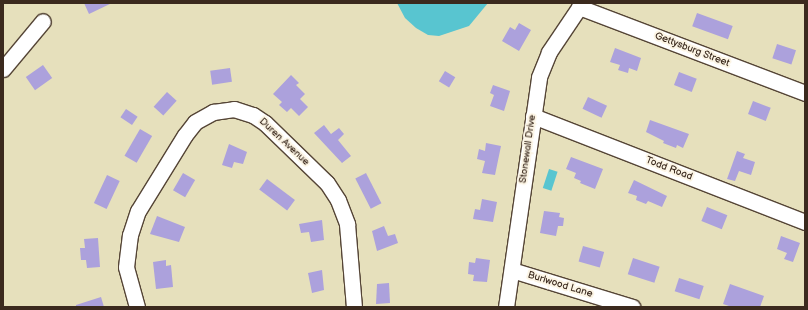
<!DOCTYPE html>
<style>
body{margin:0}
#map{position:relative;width:808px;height:310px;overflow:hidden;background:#e6e0bc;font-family:"Balsamiq Sans",sans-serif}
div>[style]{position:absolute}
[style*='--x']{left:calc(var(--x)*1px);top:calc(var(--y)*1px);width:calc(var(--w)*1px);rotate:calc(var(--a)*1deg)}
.water>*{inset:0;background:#58c5d0;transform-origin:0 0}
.building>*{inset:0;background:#aca1dc;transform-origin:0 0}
.roads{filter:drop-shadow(1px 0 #554536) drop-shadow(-1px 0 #554536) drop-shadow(0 1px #554536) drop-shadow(0 -1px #554536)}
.minor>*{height:15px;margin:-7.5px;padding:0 7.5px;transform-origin:7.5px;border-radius:7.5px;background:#fff}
span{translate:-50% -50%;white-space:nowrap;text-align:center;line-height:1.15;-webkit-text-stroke:4px #fcf5e5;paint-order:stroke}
.street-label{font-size:10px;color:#3b2a1e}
.frame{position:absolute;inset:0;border:4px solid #3b2a1e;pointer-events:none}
</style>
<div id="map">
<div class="water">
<div style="clip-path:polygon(397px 3px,488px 3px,469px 26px,439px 36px,428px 35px,416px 28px,405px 18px)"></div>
<div style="left:549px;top:169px;width:9px;height:20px;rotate:18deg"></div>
</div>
<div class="building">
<div style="clip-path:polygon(84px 3px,112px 3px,89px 14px)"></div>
<div style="left:697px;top:13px;width:38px;height:14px;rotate:20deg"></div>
<div style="clip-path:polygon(519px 23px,531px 30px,519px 51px,502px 41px,510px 27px,515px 30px)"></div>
<div style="left:777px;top:44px;width:20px;height:15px;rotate:18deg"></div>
<div style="clip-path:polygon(615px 48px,641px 58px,637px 71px,629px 68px,628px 73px,618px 70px,620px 65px,610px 62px)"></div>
<div style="left:43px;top:65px;width:16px;height:21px;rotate:55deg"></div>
<div style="left:230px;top:68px;width:14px;height:20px;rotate:82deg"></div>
<div style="left:445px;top:71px;width:12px;height:12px;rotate:31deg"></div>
<div style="left:679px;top:72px;width:19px;height:14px;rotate:21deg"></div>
<div style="clip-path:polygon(291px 75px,299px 83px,296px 85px,305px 94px,300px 99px,308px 107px,299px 116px,291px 108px,287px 112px,279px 105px,282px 102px,273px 94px)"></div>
<div style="clip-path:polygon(493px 85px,510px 91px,504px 111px,490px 106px,494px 95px,490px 93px)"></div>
<div style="left:167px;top:92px;width:13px;height:20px;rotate:42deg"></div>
<div style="left:588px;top:97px;width:21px;height:13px;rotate:25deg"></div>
<div style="left:753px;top:101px;width:19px;height:14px;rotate:21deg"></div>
<div style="left:126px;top:109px;width:14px;height:10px;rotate:34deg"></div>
<div style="clip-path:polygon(650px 120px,689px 134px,683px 148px,677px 145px,676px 148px,663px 143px,664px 141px,646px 132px)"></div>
<div style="clip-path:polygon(324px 125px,331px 134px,339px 128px,344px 134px,338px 140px,351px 156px,342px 163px,314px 133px)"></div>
<div style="left:140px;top:129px;width:14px;height:31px;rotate:30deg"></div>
<div style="clip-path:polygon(486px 143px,501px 146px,495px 175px,482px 173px,485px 161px,477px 159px,479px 149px,485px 151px)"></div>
<div style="clip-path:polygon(229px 144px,247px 152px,243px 164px,234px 162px,232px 168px,222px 165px)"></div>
<div style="clip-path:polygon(737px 151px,745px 154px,743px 158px,755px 162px,751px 175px,739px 171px,735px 181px,727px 179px)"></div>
<div style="clip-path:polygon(571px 157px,603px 169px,595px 189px,580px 183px,581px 181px,574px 178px,576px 173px,566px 169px)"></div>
<div style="left:183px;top:173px;width:14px;height:20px;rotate:30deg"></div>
<div style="left:366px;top:173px;width:34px;height:12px;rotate:63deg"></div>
<div style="left:107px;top:175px;width:14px;height:31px;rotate:25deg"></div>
<div style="left:267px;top:179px;width:35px;height:13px;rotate:37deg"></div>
<div style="clip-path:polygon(634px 180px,667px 196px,662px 207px,648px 201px,646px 204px,636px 200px,637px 196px,628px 193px)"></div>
<div style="clip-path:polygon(482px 199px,497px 202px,493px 222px,473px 219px,475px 209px,480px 210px)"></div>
<div style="left:707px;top:207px;width:22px;height:15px;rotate:22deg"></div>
<div style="clip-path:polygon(544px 211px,560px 213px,559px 217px,564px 218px,563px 226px,558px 226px,556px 236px,540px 233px)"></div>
<div style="clip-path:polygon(157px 216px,185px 227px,179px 242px,150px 234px)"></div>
<div style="clip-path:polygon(322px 220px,324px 240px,311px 242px,309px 232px,301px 233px,299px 224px)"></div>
<div style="clip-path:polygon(384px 226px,388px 236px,395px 234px,398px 243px,377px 251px,372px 231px)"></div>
<div style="clip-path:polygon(781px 236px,800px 243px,793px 262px,784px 259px,787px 253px,777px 249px)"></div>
<div style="clip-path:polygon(98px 238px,100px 267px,87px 268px,86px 260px,81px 260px,80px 248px,85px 248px,84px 239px)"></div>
<div style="left:583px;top:246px;width:22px;height:16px;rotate:16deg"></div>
<div style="clip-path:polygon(476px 258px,490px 260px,487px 282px,473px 281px,474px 275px,468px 274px,469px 262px,475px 263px)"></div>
<div style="left:633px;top:258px;width:28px;height:17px;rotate:18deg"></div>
<div style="clip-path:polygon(166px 260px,166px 266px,171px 265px,173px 287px,156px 289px,153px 262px)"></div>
<div style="clip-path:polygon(322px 270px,324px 290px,312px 293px,308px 273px)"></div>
<div style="left:679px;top:278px;width:26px;height:14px;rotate:18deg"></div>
<div style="clip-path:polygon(389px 283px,390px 303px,376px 304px,377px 284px)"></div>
<div style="clip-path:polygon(730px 284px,764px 296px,760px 307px,732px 307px,723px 304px)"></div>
<div style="clip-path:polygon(101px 297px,104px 307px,76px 307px,76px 305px)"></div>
</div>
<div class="roads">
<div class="minor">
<div style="--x:579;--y:7;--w:242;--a:20.8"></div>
<div style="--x:3;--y:69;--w:62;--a:-50.2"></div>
<div style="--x:533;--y:116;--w:292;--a:21.3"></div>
<div style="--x:512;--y:270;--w:126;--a:17.1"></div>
<div style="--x:137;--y:307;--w:41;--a:-105.4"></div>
<div style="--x:126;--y:267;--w:32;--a:-83"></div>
<div style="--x:130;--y:235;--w:25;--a:-72"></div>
<div style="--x:138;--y:211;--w:89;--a:-58.3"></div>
<div style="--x:185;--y:135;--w:16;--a:-52"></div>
<div style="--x:195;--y:122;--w:21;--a:-29"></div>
<div style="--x:213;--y:112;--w:21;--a:-8"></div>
<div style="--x:234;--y:109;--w:20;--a:18"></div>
<div style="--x:253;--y:115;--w:14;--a:34"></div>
<div style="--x:265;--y:123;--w:86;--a:44.1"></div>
<div style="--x:327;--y:183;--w:20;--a:57"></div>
<div style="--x:338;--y:200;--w:26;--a:69"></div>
<div style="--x:347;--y:224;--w:83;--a:85.2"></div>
<div style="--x:506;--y:307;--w:232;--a:-81.8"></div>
<div style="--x:539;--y:77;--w:27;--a:-68"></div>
<div style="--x:549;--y:52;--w:59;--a:-56"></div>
</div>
</div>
<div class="street-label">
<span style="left:692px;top:50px;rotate:21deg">Gettysburg Street</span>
<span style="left:284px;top:142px;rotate:43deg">Duren Avenue</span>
<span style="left:528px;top:149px;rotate:-82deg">Stonewall Drive</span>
<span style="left:669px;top:169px;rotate:21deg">Todd Road</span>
<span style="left:560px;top:285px;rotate:17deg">Burlwood Lane</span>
</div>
<div class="frame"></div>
</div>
